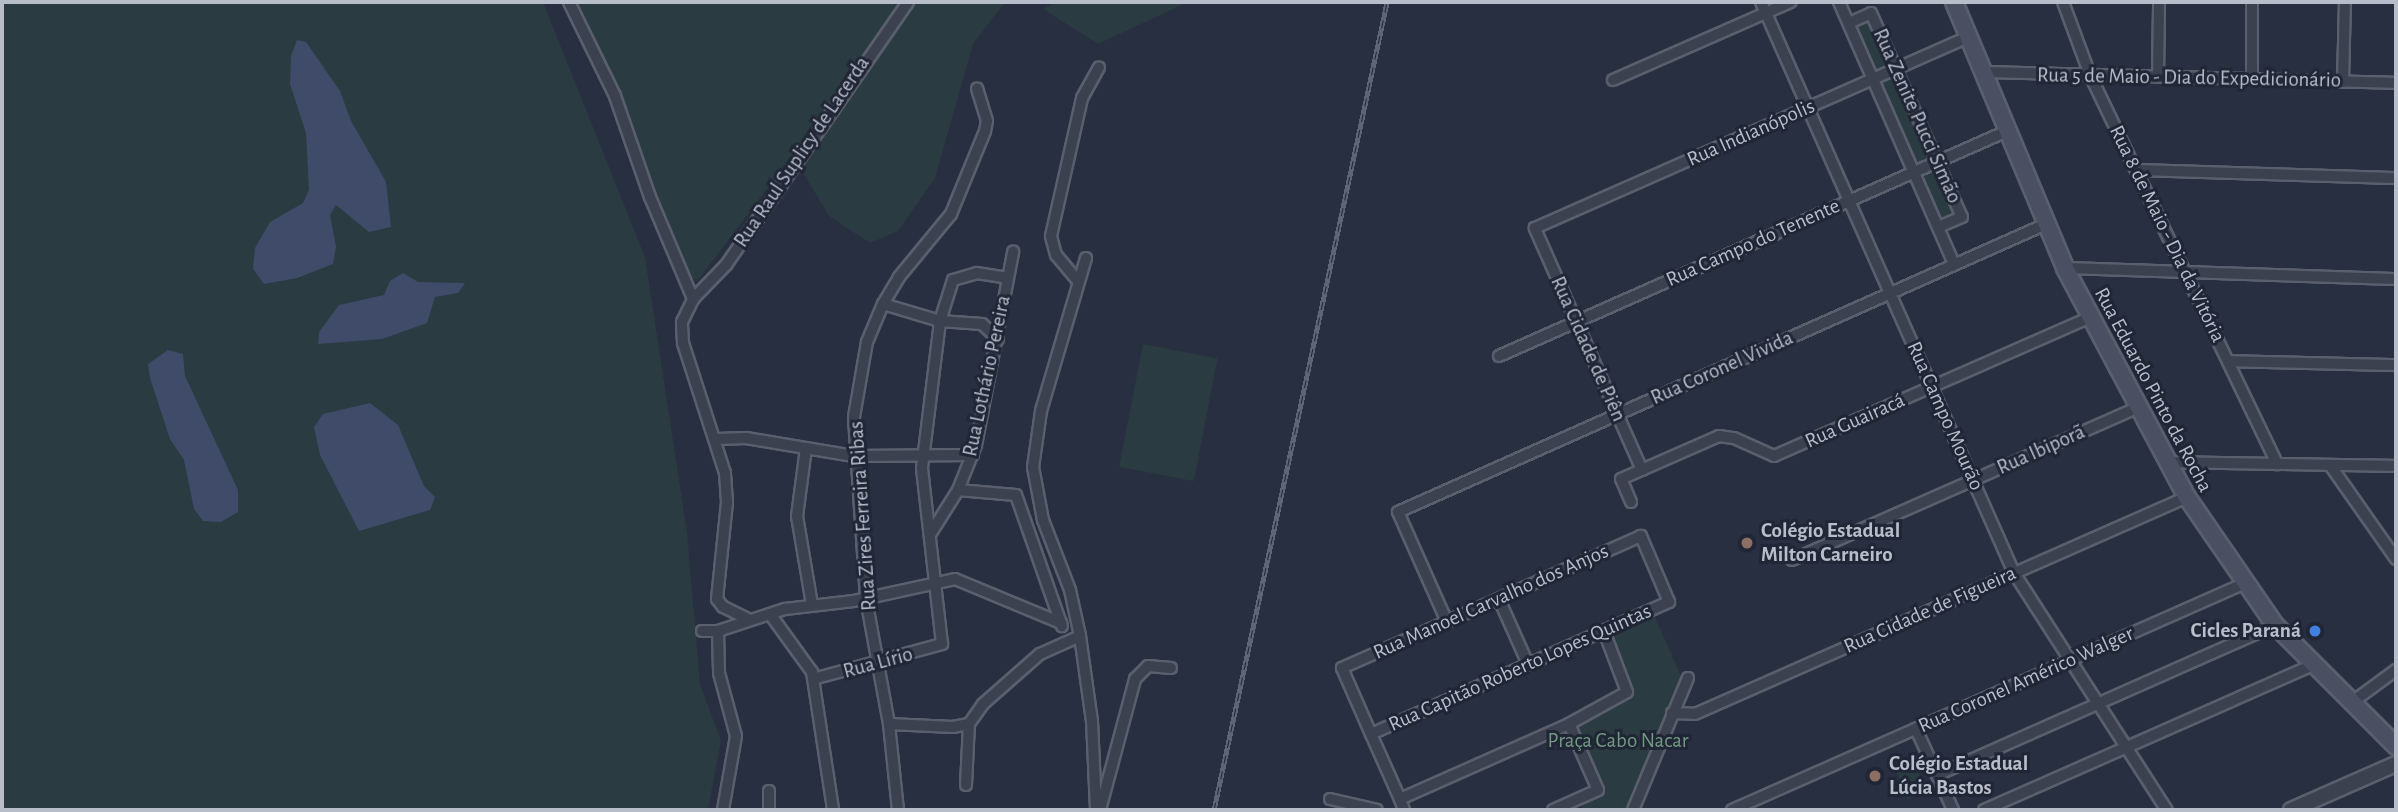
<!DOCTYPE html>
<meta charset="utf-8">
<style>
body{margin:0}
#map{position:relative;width:2398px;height:812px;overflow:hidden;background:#282f40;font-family:"Alegreya Sans",sans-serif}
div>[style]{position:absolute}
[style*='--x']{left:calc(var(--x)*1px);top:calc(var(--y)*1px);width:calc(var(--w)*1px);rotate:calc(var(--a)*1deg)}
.green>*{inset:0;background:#2a3b41;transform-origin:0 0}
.water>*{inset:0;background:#404b69}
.roads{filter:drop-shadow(2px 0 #5a5f6d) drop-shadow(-2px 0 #5a5f6d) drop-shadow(0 2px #5a5f6d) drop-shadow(0 -2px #5a5f6d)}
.minor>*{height:10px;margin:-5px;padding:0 5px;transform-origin:5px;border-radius:5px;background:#3c4150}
.tertiary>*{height:14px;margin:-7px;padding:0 7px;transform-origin:7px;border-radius:7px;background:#3c4150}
.secondary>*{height:16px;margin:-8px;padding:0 8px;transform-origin:8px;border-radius:8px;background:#4a5062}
.rail>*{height:5px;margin-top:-2.5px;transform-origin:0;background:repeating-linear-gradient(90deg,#202635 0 8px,#5e6576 0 16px);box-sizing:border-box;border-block:2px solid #5e6576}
.dots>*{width:19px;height:19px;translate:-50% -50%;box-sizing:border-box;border:4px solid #202635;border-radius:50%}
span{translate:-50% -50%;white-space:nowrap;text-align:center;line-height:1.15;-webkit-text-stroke:6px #202635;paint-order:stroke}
.street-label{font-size:21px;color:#b8bdca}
.poi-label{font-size:21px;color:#b8bdca;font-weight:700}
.left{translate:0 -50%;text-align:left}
.right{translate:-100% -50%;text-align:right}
.park-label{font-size:21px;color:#719980}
.frame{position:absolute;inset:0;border:4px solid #b8bdca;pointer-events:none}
</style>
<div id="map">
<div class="green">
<div style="clip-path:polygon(2px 2px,543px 2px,645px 257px,687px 532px,700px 684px,721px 741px,708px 810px,2px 810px)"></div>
<div style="clip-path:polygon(574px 2px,1005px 2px,973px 44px,935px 178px,898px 231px,870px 243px,829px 216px,795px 159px,769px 186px,699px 279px,693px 279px,660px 209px,622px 103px)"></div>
<div style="clip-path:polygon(1056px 2px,1188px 2px,1098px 44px,1043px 9px)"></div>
<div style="left:1868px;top:17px;width:52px;height:17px;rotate:66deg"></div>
<div style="left:1894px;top:75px;width:90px;height:17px;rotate:67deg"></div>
<div style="left:1935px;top:168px;width:50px;height:17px;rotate:67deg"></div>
<div style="left:1143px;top:344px;width:76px;height:125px;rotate:11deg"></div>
<div style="clip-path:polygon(1654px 615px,1681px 676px,1626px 810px,1584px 810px,1580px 802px,1603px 791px,1575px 726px,1632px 695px,1611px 635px)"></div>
<div style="left:1913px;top:760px;width:34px;height:20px;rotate:67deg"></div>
</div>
<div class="water">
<div style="clip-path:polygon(297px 40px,306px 42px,340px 91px,351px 121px,386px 182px,391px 227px,369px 232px,336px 205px,330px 215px,336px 247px,333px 264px,297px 278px,264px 284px,253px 269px,255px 248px,270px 222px,303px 203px,309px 190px,306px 133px,290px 84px,291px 56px)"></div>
<div style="clip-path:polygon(403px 273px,418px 282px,465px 283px,458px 293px,435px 297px,427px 323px,382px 339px,318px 344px,319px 332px,339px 305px,384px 295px,390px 281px)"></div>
<div style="clip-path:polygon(168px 350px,183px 354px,185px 376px,238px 490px,238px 512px,221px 522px,203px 521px,194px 509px,184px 460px,170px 439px,150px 378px,148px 364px)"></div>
<div style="clip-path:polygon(370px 403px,398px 425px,424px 486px,435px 497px,430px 510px,359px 531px,320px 455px,314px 427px,323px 414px)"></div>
</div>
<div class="roads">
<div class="minor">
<div style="--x:569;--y:2;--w:105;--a:63.9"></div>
<div style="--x:615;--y:96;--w:107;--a:70.9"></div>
<div style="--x:650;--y:197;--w:111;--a:67.1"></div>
<div style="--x:1761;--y:2;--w:625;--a:66.1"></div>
<div style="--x:2014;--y:573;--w:282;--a:57.2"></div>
<div style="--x:1839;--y:2;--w:286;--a:66.3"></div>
<div style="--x:2063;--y:2;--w:78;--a:69.7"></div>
<div style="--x:2090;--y:75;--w:432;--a:64.3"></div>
<div style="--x:2252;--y:2;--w:77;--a:90"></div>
<div style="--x:1849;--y:23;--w:24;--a:-24"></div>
<div style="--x:1871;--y:13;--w:223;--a:66"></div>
<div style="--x:1962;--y:217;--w:26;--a:157"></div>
<div style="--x:1982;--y:72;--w:414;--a:1.5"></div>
<div style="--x:2158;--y:77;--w:75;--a:-89.2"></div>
<div style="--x:1613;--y:80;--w:194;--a:-23.7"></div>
<div style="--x:2343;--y:82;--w:80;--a:-88.6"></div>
<div style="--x:2136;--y:170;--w:260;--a:1.8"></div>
<div style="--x:1086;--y:258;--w:159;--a:106.4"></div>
<div style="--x:1041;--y:411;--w:57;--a:98.1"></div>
<div style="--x:1033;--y:467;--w:54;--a:79.3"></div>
<div style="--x:1043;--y:520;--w:75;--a:68.9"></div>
<div style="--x:1070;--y:590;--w:47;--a:77.7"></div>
<div style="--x:1080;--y:636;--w:86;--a:82"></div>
<div style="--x:1092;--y:721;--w:89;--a:87.4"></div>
<div style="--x:2065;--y:268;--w:331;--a:1.9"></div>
<div style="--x:1078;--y:281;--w:34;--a:-130"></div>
<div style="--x:1056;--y:255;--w:20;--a:-105"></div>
<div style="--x:1051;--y:236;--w:141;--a:-77.3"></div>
<div style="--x:1082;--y:98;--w:35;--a:-61"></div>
<div style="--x:883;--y:304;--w:59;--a:16.6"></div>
<div style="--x:940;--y:321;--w:42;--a:4.1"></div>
<div style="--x:982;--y:324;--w:22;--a:43"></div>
<div style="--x:1499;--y:356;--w:556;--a:-23.89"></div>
<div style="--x:2228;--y:361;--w:168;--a:1.4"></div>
<div style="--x:717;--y:439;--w:29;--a:-2"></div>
<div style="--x:746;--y:438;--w:109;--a:9.5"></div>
<div style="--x:854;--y:456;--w:119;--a:-0.5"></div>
<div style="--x:806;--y:448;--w:69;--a:97.5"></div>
<div style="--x:797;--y:516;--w:90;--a:80.4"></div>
<div style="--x:2167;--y:462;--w:229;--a:1"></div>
<div style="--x:2330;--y:465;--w:115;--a:54.9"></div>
<div style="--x:1642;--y:470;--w:265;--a:-113.9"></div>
<div style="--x:1535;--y:228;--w:473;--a:-23.8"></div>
<div style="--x:958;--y:490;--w:58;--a:4.9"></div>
<div style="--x:1016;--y:495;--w:139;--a:70.7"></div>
<div style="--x:1631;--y:502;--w:25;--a:-113"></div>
<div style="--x:1621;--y:479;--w:107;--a:-23.7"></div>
<div style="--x:1719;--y:436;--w:15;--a:8"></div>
<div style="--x:1734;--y:438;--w:44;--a:24.2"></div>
<div style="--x:1774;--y:456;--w:344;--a:-23.7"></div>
<div style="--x:931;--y:533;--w:51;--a:-57.9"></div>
<div style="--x:958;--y:490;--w:48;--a:-68.2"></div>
<div style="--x:976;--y:445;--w:197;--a:-79.1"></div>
<div style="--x:1792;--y:560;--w:376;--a:-23.8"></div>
<div style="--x:1499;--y:599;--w:71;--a:66"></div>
<div style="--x:770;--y:614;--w:72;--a:54.1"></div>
<div style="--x:812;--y:672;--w:140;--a:81.3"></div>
<div style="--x:750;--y:620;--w:30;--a:-154"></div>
<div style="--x:723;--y:607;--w:10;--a:-127"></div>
<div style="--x:717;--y:599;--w:98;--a:-84.1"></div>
<div style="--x:727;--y:502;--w:29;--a:-94"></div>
<div style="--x:725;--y:473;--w:137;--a:-107.9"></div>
<div style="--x:683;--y:343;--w:21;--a:-93"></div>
<div style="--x:682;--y:322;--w:25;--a:-64"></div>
<div style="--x:693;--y:299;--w:47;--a:-45.9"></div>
<div style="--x:726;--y:265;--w:320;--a:-55.3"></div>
<div style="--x:1447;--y:622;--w:120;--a:-114"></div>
<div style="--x:1398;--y:512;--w:709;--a:-23.96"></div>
<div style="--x:702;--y:631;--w:16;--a:0"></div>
<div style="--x:718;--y:631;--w:71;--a:-18.2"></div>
<div style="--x:785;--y:609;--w:69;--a:-6.6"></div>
<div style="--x:854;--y:601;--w:103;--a:-12.3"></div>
<div style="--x:955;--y:579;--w:115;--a:22.5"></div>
<div style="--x:718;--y:631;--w:42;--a:88.6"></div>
<div style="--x:719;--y:673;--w:65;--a:74.9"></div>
<div style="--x:736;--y:736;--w:75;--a:100"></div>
<div style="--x:813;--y:679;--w:134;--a:-15.2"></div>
<div style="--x:942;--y:644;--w:177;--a:-96.5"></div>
<div style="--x:922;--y:468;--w:148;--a:-83"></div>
<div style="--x:940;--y:321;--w:43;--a:-72.4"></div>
<div style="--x:953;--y:280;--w:25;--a:-16"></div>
<div style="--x:977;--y:273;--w:31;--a:9"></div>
<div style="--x:2351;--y:703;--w:56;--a:-36.3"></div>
<div style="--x:1672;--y:713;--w:23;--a:2"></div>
<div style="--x:1695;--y:714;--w:538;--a:-23.8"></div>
<div style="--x:889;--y:724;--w:64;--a:2.7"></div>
<div style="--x:953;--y:727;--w:16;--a:-11"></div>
<div style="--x:969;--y:724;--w:24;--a:-55"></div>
<div style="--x:983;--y:704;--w:76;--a:-41.3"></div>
<div style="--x:1040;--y:654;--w:44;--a:-24.2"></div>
<div style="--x:1916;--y:729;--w:89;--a:65.4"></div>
<div style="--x:1371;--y:734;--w:326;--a:-23.9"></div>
<div style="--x:1669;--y:602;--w:72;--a:-113"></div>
<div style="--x:1641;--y:536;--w:327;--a:156.2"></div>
<div style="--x:1342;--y:668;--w:72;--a:66.3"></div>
<div style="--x:1371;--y:734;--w:71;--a:66"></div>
<div style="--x:1400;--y:799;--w:12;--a:70"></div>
<div style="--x:1937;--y:775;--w:370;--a:-23.9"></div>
<div style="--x:966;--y:785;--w:61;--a:-87.2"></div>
<div style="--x:769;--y:791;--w:19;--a:90"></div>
<div style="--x:1330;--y:799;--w:48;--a:13.2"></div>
<div style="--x:1400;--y:799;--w:185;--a:-23.9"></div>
<div style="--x:1569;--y:724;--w:66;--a:-28.9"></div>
<div style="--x:1627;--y:692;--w:65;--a:-110.7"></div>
<div style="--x:898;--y:810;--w:86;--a:-96"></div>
<div style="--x:889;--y:724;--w:127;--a:-100.4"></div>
<div style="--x:866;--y:599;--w:182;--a:-93.8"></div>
<div style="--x:854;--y:417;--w:76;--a:-80.2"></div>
<div style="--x:867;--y:342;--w:41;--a:-67.2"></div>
<div style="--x:883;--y:304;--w:31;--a:-59"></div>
<div style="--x:899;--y:277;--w:82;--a:-50.5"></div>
<div style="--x:951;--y:214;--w:90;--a:-67.7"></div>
<div style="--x:985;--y:131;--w:10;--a:-79"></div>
<div style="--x:987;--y:121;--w:34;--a:-107"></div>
<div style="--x:1100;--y:810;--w:136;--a:-75"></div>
<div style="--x:1135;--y:679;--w:18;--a:-45"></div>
<div style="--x:1148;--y:666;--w:23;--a:5"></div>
<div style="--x:1553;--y:810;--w:49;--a:-24"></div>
<div style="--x:1598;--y:790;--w:72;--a:-113.7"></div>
<div style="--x:1633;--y:810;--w:143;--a:-67.4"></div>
<div style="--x:1732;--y:810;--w:559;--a:-23.86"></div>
<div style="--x:1984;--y:810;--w:359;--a:-23.8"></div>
</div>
<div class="tertiary">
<div style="--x:2291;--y:810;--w:115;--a:-23.7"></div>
</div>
<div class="secondary">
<div style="--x:1954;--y:2;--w:288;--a:67.3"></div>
<div style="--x:2065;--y:268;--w:259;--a:62"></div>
<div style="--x:2187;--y:497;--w:155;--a:55.5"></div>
<div style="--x:2275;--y:625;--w:171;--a:45"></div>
</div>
</div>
<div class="rail">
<div style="--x:1214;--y:810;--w:826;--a:-77.91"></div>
</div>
<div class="dots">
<div style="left:1747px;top:543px;background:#8d6e63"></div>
<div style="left:2315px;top:631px;background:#3f7fe0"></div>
<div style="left:1875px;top:776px;background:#8d6e63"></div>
</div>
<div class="street-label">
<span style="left:2189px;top:78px;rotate:1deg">Rua 5 de Maio - Dia do Expedicionário</span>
<span style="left:1917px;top:116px;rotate:66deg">Rua Zenite Pucci Simão</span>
<span style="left:1751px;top:133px;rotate:-24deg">Rua Indianópolis</span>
<span style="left:802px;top:152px;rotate:-56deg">Rua Raul Suplicy de Lacerda</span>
<span style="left:2167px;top:234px;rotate:64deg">Rua 8 de Maio - Dia da Vitória</span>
<span style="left:1753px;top:243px;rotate:-24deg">Rua Campo do Tenente</span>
<span style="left:1588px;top:349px;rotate:66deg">Rua Cidade de Piên</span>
<span style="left:1722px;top:368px;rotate:-24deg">Rua Coronel Vivida</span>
<span style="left:987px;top:376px;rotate:-78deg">Rua Lothário Pereira</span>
<span style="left:2153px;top:390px;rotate:62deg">Rua Eduardo Pinto da Rocha</span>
<span style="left:1945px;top:416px;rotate:66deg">Rua Campo Mourão</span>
<span style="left:1855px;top:421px;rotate:-24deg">Rua Guairacá</span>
<span style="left:2041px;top:450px;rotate:-24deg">Rua Ibiporã</span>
<span style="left:863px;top:516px;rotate:-94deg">Rua Zires Ferreira Ribas</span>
<span style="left:1491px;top:602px;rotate:-24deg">Rua Manoel Carvalho dos Anjos</span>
<span style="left:1930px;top:610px;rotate:-24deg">Rua Cidade de Figueira</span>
<span style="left:878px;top:663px;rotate:-15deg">Rua Lírio</span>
<span style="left:1520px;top:668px;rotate:-24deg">Rua Capitão Roberto Lopes Quintas</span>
<span style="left:2026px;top:680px;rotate:-24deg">Rua Coronel Américo Walger</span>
</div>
<div class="poi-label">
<span class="left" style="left:1761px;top:543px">Colégio Estadual<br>Milton Carneiro</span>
<span class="right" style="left:2301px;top:631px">Cicles Paraná</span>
<span class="left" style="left:1889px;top:776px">Colégio Estadual<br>Lúcia Bastos</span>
</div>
<div class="park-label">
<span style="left:1618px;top:741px">Praça Cabo Nacar</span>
</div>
<div class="frame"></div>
</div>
